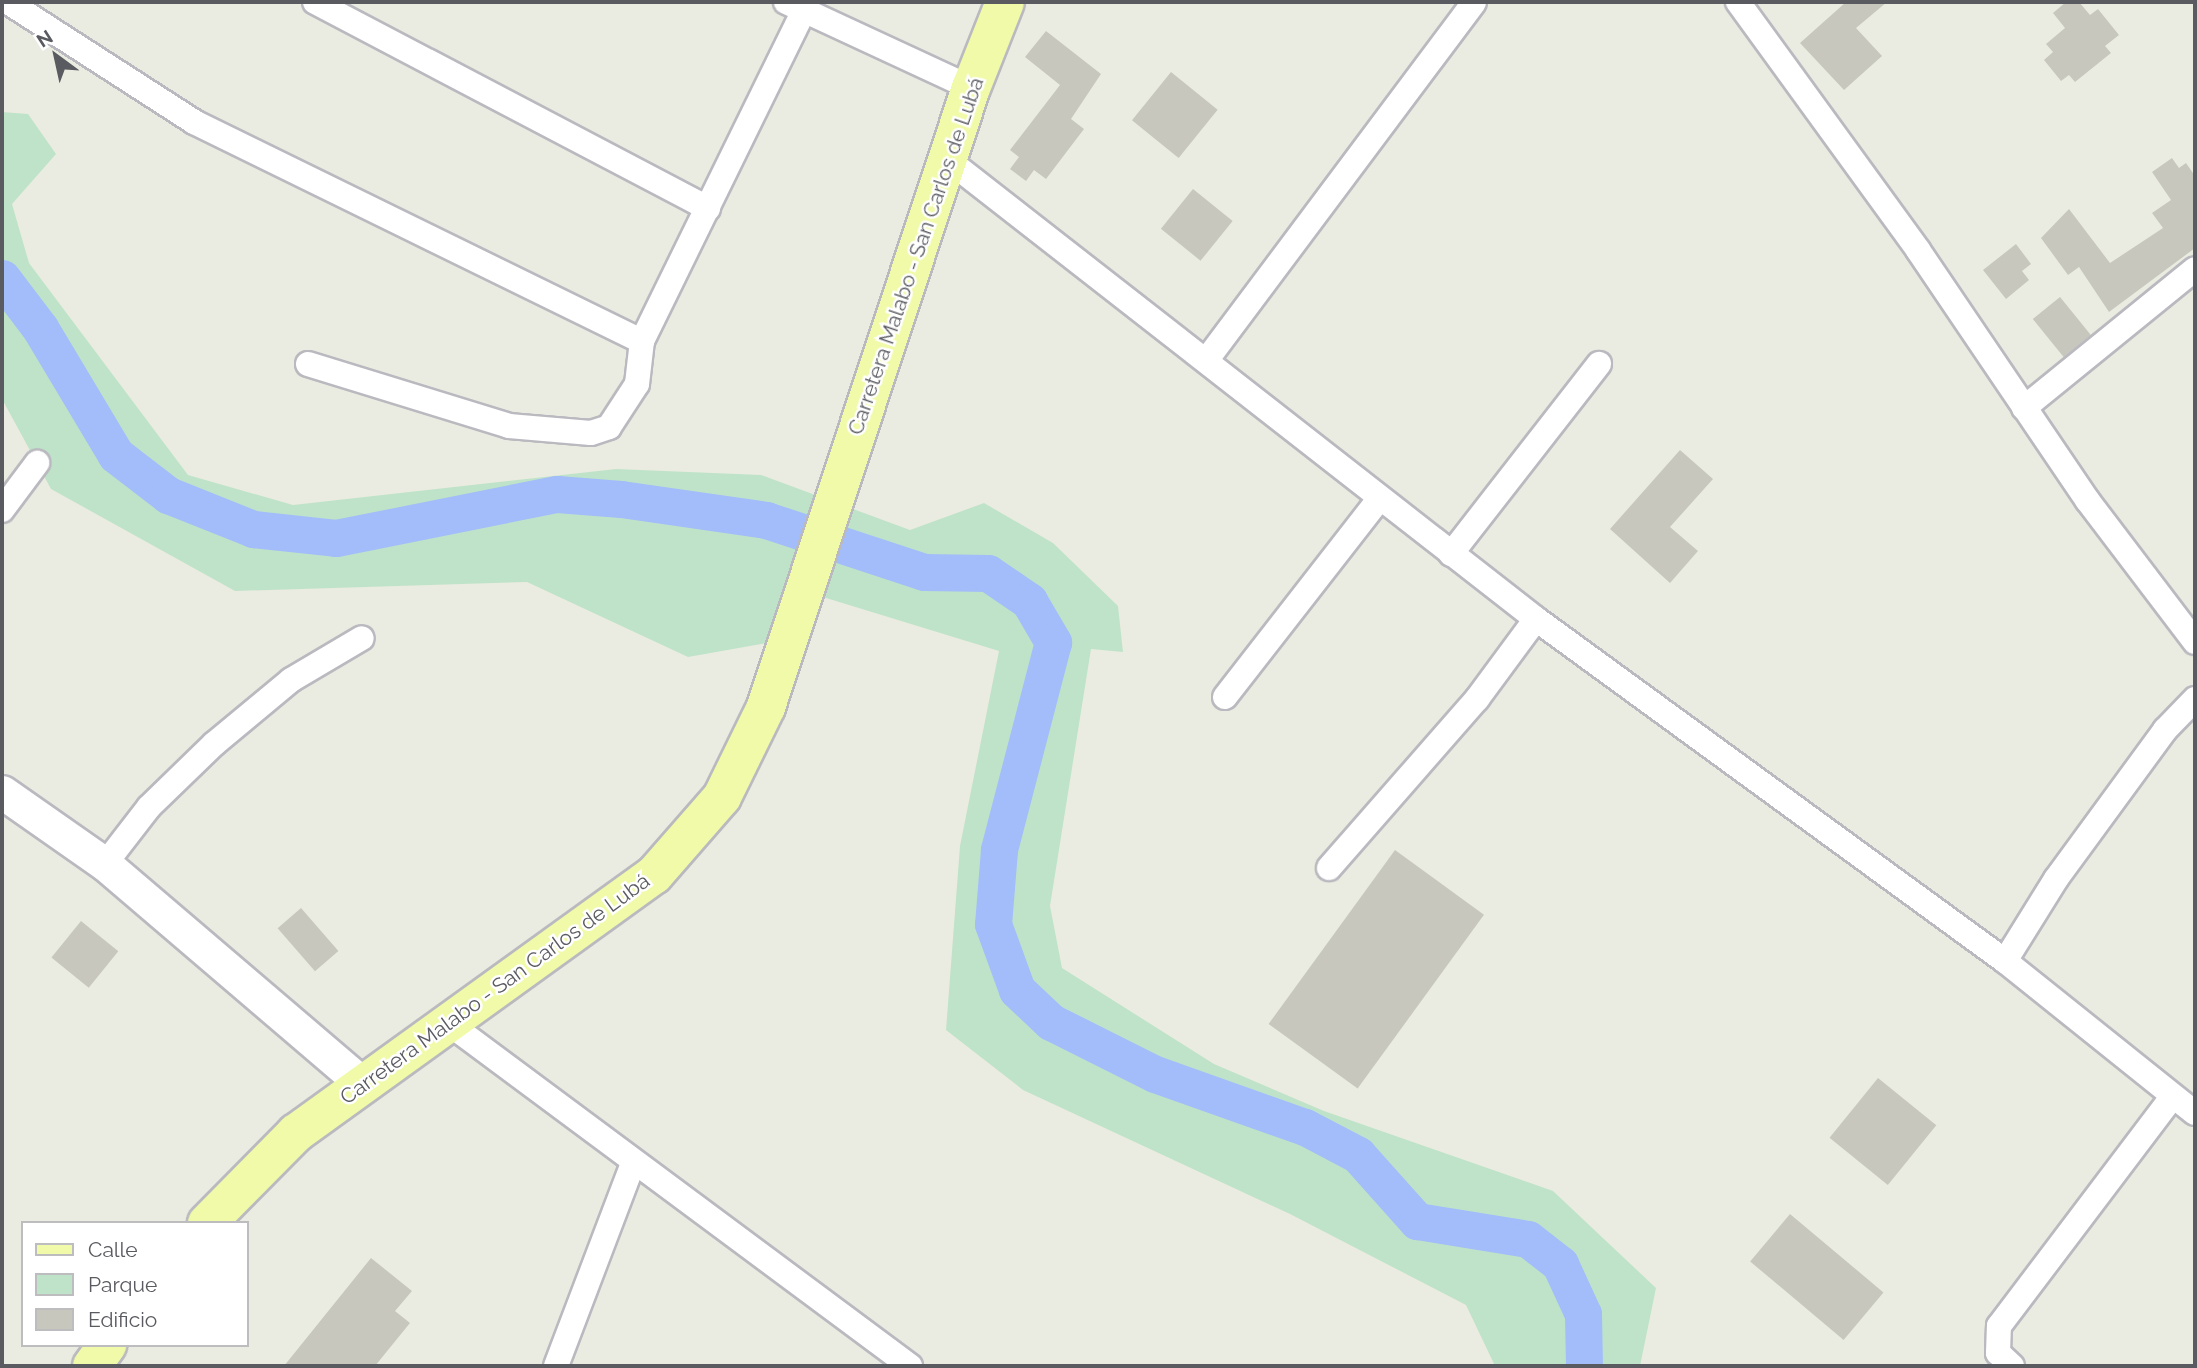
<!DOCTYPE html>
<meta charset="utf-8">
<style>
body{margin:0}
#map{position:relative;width:2197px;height:1368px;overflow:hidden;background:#ebece1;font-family:Raleway,sans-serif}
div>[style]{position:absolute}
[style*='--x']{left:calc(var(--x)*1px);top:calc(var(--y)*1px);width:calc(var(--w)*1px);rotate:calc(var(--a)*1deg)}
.green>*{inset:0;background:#bfe3c9}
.river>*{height:37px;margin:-18.5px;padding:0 18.5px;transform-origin:18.5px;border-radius:18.5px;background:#a3bcfa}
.building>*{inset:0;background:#c7c7be;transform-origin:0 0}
.roads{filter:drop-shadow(2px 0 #b9b9bf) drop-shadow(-2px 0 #b9b9bf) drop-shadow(0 2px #b9b9bf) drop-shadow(0 -2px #b9b9bf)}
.street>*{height:24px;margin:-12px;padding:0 12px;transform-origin:12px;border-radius:12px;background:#fff}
.secondary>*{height:33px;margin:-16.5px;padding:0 16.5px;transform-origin:16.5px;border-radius:16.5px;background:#fff}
.primary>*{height:38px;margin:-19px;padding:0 19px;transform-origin:19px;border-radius:19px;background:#f1faa8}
span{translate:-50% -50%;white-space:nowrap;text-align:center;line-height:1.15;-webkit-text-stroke:5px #fff;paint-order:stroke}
.street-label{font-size:21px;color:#5a5b61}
.frame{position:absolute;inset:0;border:4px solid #5a5b61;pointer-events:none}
.legend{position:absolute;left:21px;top:1221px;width:228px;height:126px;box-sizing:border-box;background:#fff;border:2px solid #bdbdc0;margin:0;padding:9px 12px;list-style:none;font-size:21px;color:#5a5b61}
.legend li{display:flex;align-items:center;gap:14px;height:35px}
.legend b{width:35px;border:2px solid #bdbdc0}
.north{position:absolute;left:21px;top:21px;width:70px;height:70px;-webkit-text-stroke:5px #fff;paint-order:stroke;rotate:327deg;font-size:19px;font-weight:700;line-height:28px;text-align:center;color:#5a5b61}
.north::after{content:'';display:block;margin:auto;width:24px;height:32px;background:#5a5b61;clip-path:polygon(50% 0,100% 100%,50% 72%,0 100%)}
</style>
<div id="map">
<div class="green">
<div style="clip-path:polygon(2px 112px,28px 114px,56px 154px,12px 204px,29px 263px,188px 475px,293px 505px,616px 469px,761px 475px,910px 530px,984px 503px,1053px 543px,1118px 606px,1123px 652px,1091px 649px,1050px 906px,1062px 968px,1214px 1064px,1324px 1111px,1553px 1191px,1656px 1288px,1640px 1366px,1495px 1366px,1466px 1305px,1290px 1214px,1023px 1090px,946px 1030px,960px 846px,999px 651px,800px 590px,789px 639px,688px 657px,527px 582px,235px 591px,51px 489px,2px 399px)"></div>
</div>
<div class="river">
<div style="--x:2;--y:278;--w:63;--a:52.8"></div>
<div style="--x:40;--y:328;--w:148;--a:59.1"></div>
<div style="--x:116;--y:455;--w:66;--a:37.6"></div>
<div style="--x:168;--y:495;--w:92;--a:21.8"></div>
<div style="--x:253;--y:529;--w:83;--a:6.2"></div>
<div style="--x:336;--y:538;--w:225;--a:-11.3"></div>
<div style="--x:557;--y:494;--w:64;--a:4.5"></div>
<div style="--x:621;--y:499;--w:147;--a:8.2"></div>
<div style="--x:766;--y:520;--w:166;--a:18.2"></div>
<div style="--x:924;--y:572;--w:64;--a:0.9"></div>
<div style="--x:988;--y:573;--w:50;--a:34.3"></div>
<div style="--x:1029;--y:601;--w:48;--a:59.7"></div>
<div style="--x:1053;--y:642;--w:215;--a:104.6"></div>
<div style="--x:999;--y:850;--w:74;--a:94.6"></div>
<div style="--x:993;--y:924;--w:70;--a:70"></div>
<div style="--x:1017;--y:990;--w:47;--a:43.3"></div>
<div style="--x:1051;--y:1022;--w:116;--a:26.6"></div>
<div style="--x:1155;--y:1074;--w:159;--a:19.5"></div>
<div style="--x:1305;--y:1127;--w:60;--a:27.8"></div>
<div style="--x:1358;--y:1155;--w:89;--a:48.2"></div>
<div style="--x:1417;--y:1221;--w:112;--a:9.2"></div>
<div style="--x:1528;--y:1239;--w:41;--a:38"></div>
<div style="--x:1560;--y:1264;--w:55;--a:65.3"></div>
<div style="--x:1583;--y:1314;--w:52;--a:88.9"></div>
</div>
<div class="building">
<div style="clip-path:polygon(1846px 2px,1887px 2px,1856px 28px,1882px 56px,1844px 90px,1800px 43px)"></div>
<div style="clip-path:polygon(2066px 2px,2079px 2px,2090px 15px,2098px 9px,2119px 35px,2105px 46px,2111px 53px,2075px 82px,2069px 75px,2061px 81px,2044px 60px,2053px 52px,2046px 44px,2065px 28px,2053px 13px)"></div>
<div style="clip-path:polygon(1046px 31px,1101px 74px,1071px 119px,1084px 129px,1046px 179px,1034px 170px,1026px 181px,1010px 169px,1019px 157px,1010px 150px,1060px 85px,1025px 57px)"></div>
<div style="left:1171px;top:72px;width:60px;height:62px;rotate:39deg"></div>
<div style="clip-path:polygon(2172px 158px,2179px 168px,2186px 163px,2195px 176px,2195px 248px,2109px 312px,2079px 267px,2068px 275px,2041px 238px,2069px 209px,2110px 263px,2163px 228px,2152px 213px,2171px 200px,2152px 172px)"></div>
<div style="left:1193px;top:189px;width:51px;height:51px;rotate:39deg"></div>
<div style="clip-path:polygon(2016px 244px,2031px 264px,2022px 271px,2029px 280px,2006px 299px,1983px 270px)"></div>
<div style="left:2060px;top:297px;width:49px;height:35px;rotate:51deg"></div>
<div style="clip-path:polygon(1680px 450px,1713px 479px,1670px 527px,1698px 551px,1670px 583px,1610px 529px)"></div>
<div style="left:1395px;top:850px;width:110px;height:215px;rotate:36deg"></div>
<div style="left:301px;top:908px;width:57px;height:31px;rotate:49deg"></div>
<div style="left:81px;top:921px;width:48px;height:47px;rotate:39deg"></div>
<div style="left:1878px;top:1078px;width:75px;height:77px;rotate:39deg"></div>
<div style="left:1790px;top:1214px;width:122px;height:62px;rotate:40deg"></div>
<div style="clip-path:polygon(371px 1258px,412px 1291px,395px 1311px,410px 1323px,375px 1366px,284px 1366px)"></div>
</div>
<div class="roads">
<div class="street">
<div style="--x:8;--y:2;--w:221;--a:32.8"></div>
<div style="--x:194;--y:122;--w:499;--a:26.1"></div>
<div style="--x:315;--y:2;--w:444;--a:27.7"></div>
<div style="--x:786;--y:2;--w:204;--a:24.9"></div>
<div style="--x:1738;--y:2;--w:306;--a:54"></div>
<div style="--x:1918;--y:250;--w:303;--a:55.9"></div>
<div style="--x:2088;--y:501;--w:177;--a:52.8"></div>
<div style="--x:948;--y:160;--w:746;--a:37.98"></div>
<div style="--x:1536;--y:619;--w:580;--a:36.1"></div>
<div style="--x:2005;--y:961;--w:243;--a:38.7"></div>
<div style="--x:1208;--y:358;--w:444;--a:-53.2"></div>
<div style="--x:308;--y:364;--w:210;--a:17.1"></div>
<div style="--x:509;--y:426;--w:82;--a:4.9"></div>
<div style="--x:591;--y:433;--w:19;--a:-18"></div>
<div style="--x:609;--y:427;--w:51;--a:-56.9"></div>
<div style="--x:637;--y:384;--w:43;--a:-83.4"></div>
<div style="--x:642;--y:341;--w:366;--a:-63.9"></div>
<div style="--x:2024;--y:408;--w:220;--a:-39.1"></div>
<div style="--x:2;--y:510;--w:59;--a:-53.3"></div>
<div style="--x:1451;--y:554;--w:241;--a:-52.1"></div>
<div style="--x:1225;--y:697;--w:252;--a:-52.1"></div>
<div style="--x:105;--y:864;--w:72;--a:-52.3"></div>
<div style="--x:149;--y:807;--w:91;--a:-44.1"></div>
<div style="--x:214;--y:744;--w:100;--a:-39.7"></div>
<div style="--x:291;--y:680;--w:82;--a:-30.6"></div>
<div style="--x:1329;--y:868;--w:225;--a:-48.8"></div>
<div style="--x:1477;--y:699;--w:99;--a:-53.6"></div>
<div style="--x:2005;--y:961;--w:97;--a:-58.1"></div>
<div style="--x:2056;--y:879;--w:185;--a:-53.8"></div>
<div style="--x:2165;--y:730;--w:43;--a:-45.9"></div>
<div style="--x:451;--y:1025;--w:572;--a:36.61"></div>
<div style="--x:556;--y:1366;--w:217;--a:-69.2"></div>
<div style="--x:2012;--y:1366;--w:19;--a:-137"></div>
<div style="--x:1998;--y:1353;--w:27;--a:-88"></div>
<div style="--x:1999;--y:1326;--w:288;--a:-52.9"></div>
</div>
<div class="secondary">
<div style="--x:2;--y:792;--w:126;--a:35"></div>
<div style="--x:105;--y:864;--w:337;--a:40.5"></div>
</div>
<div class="primary">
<div style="--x:207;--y:1223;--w:127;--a:-45.3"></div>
<div style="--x:296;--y:1133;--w:441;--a:-35.8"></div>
<div style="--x:654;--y:875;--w:103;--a:-48.9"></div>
<div style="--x:722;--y:797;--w:100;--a:-63.9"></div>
<div style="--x:766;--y:707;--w:652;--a:-71.68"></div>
<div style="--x:971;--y:88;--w:92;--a:-68.4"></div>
<div style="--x:92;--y:1366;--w:26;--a:-54"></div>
</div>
</div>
<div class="street-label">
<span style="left:916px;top:256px;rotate:-71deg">Carretera Malabo - San Carlos de Lubá</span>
<span style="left:495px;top:989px;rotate:-36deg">Carretera Malabo - San Carlos de Lubá</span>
</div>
<div class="frame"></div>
<ul class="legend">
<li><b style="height:9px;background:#f1faa8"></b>Calle</li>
<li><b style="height:19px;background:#bfe3c9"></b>Parque</li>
<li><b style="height:19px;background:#c7c7be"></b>Edificio</li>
</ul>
<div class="north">N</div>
</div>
